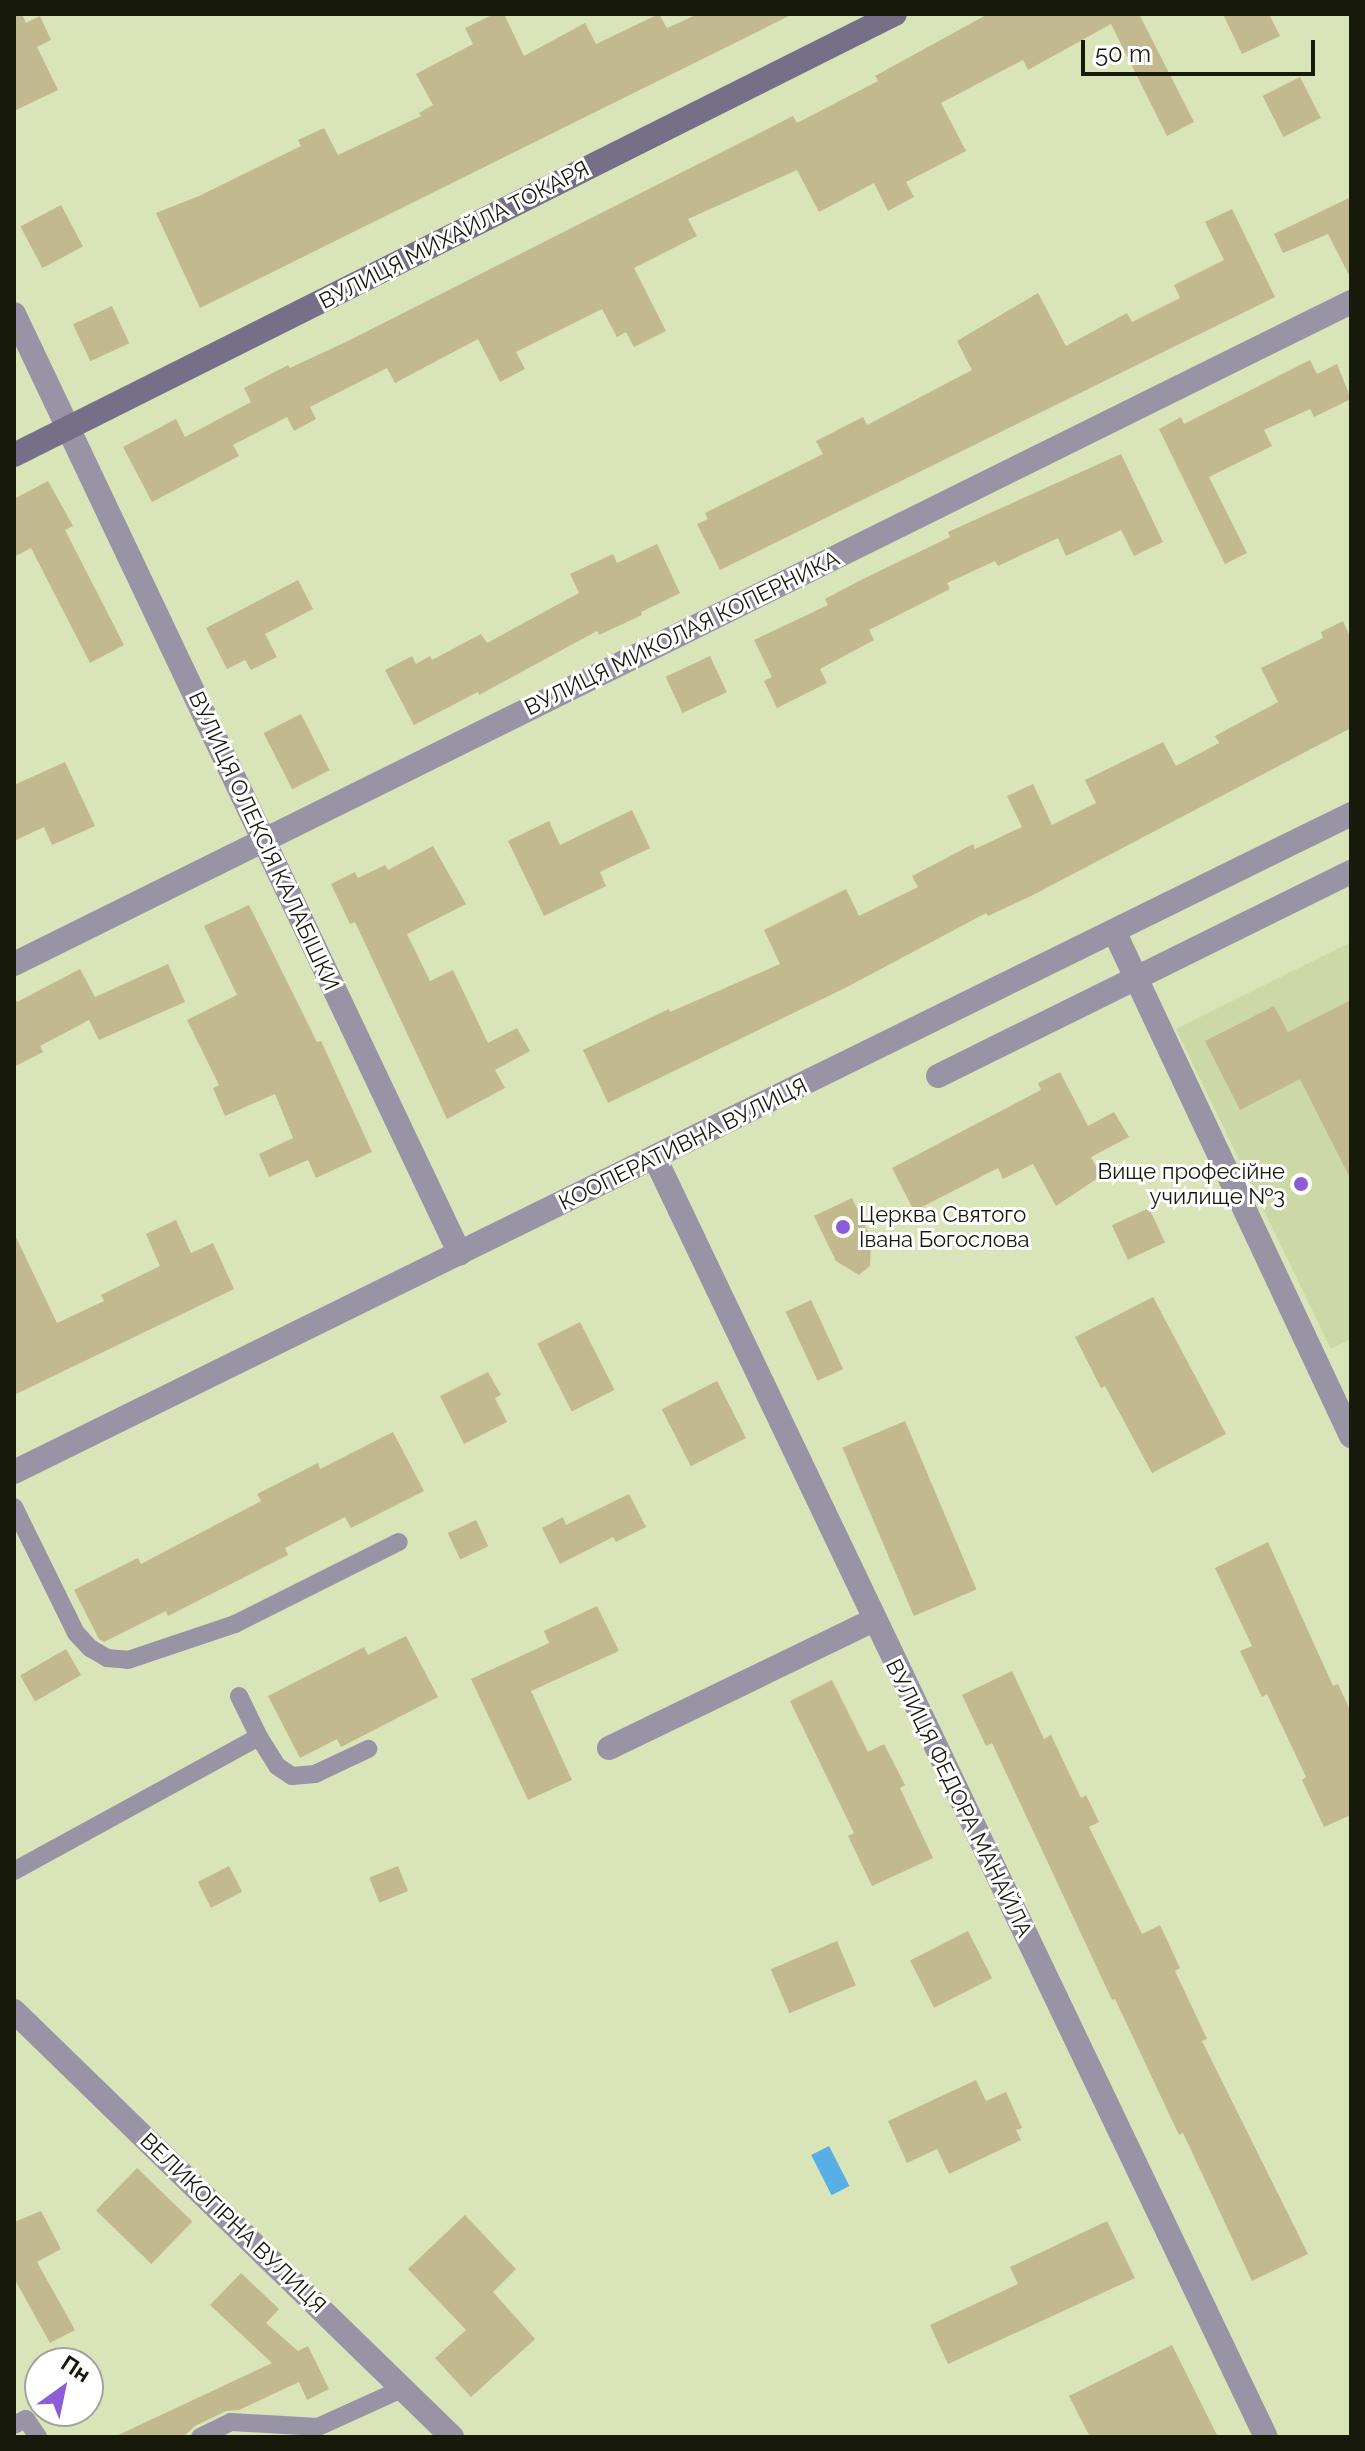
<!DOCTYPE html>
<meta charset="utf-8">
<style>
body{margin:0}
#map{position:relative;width:1365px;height:2451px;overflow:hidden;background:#dae4b9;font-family:Raleway,sans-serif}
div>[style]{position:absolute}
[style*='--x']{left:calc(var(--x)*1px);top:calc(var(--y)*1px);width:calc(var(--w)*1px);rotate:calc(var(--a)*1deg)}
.built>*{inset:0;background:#cdd8a7}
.water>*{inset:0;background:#58afe5;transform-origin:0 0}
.building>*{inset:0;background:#c2b98f;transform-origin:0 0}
.lane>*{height:18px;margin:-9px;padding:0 9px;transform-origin:9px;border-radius:9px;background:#9893a5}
.street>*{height:24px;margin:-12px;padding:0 12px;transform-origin:12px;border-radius:12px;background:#9893a5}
.secondary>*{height:24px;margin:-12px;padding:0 12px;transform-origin:12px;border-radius:12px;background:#766f88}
.dots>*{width:22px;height:22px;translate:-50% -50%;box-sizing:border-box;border:4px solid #fff;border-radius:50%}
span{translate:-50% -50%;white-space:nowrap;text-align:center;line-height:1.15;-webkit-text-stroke:6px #fff;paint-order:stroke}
.street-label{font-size:22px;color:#171a0b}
.poi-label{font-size:22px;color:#171a0b}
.right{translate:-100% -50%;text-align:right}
.left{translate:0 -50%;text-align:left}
.frame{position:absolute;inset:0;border:16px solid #171a0b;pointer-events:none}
.north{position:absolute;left:24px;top:2347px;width:80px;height:80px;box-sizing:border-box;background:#fff;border:2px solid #a2a39d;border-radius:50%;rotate:33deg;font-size:22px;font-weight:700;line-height:32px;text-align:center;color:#171a0b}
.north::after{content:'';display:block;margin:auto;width:28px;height:36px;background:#8c5dd7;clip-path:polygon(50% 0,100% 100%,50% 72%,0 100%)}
.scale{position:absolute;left:1081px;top:40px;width:234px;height:36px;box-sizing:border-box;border:4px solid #171a0b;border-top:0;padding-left:10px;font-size:24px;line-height:28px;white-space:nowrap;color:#171a0b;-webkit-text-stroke:6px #fff;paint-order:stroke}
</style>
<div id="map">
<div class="built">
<div style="clip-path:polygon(1351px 942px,1351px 1339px,1331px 1349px,1176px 1029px)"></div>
</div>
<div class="water">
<div style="left:829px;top:2146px;width:45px;height:20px;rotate:63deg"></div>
</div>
<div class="building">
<div style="clip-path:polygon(14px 14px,22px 14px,26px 23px,40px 16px,51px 40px,37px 47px,58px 90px,14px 111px)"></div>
<div style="clip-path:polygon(494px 14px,504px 14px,524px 56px,585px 23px,596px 44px,659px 14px,667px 28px,698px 14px,793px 14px,200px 308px,156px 213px,199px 196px,301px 146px,298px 140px,324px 128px,338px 155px,421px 116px,419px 113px,433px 105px,416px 74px,473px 44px,465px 28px)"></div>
<div style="clip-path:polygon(988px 14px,1139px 14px,1194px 122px,1167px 136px,1111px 24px,1028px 70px,1023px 60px,941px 103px,966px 151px,906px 182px,914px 197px,888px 211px,874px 183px,819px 212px,797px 170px,688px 219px,697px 236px,634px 268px,666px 331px,634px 347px,626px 332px,617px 337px,602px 309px,516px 352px,525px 369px,500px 382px,478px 339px,395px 383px,387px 368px,310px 407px,316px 419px,294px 431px,287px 417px,233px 445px,239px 456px,152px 502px,123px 447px,176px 419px,185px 437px,251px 402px,244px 388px,288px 365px,290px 368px,350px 340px,793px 116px,797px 123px,878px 81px,875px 76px)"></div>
<div style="clip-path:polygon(1223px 14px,1269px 14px,1280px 36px,1242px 54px)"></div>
<div style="left:1300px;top:77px;width:46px;height:42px;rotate:63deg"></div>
<div style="clip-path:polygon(1351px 197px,1351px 279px,1328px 234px,1283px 253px,1274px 234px)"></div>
<div style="left:61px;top:205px;width:47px;height:46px;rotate:62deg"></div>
<div style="clip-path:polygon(1232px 209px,1275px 297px,720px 570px,697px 524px,708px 519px,705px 513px,823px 454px,816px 441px,863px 417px,867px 425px,972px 370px,957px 341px,1038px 293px,1066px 346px,1127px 313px,1132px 322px,1180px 298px,1174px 285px,1224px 260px,1205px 222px)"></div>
<div style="left:112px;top:306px;width:41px;height:43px;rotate:65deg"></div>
<div style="clip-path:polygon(1310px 360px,1317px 374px,1337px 364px,1351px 399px,1314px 417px,1310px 409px,1264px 430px,1272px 446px,1209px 477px,1247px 553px,1225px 564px,1159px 429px,1181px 417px,1184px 424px)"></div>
<div style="clip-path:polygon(1121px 454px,1163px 542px,1134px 556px,1121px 530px,1066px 556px,1058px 538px,998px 566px,995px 561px,947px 583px,950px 589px,869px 630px,874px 640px,820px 669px,827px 683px,777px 708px,764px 681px,772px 677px,754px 640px,828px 605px,825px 599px,863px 579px,950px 537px,948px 532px)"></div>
<div style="clip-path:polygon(48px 481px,73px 526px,65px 530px,124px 645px,90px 663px,31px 548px,14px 557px,14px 499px)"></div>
<div style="clip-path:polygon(657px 544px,680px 593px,641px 612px,642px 615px,599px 635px,597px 631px,479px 695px,478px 692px,414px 725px,385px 670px,412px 656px,416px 664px,430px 656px,432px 660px,481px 634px,487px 643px,579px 593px,570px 574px,613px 554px,617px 563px)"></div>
<div style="clip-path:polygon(298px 580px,313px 609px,265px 634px,277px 657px,251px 670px,245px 660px,227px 669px,206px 628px)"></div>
<div style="clip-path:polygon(1343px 621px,1351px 639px,1351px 728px,1033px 895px,988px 916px,986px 913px,847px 987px,608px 1103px,583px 1050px,669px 1009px,670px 1012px,780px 964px,764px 930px,846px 889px,859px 916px,918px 887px,912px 876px,973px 844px,975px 849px,1022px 827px,1007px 796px,1033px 784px,1052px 825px,1096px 803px,1085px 780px,1163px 742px,1176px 766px,1219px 743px,1215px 736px,1278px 702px,1261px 668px,1323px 638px,1321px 632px)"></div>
<div style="left:710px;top:656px;width:40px;height:49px;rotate:65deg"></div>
<div style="left:301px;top:714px;width:63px;height:42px;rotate:63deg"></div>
<div style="clip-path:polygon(65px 762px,95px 826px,52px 845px,44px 827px,14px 841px,14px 785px)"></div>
<div style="clip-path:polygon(632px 810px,650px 848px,600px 872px,606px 886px,544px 916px,508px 841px,549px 821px,560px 845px)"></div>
<div style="clip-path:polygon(433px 846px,466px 904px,407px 934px,430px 981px,453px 970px,488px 1043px,517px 1028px,530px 1051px,495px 1070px,505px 1088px,447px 1119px,355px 922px,350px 924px,331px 884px,355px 872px,358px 878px,385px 865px,388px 870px)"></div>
<div style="clip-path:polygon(249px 905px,317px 1042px,321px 1041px,372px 1152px,316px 1178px,308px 1160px,269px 1177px,259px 1154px,293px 1138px,275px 1094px,225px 1116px,213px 1088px,219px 1085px,187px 1020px,237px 995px,204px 926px)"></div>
<div style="clip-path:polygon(168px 964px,185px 1002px,99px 1040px,89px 1020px,40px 1046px,43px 1052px,14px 1067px,14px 996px,17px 1002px,80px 969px,95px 997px)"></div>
<div style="clip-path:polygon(1351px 1000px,1351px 1180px,1300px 1079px,1240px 1110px,1205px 1041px,1274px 1006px,1288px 1032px)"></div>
<div style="clip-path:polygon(1060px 1072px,1088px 1126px,1114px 1112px,1129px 1137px,1091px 1157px,1101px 1176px,1056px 1206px,1033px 1164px,1003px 1179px,998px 1168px,914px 1211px,892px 1168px,1041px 1090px,1038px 1083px)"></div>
<div style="clip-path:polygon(852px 1198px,871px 1238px,870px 1266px,859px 1275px,836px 1261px,814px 1216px)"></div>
<div style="left:1149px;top:1208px;width:38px;height:41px;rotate:65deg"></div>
<div style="clip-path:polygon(176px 1220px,191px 1253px,213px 1243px,234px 1289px,14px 1395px,14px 1233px,57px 1323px,104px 1301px,101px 1295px,160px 1266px,146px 1234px)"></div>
<div style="clip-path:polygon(1153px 1297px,1226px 1434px,1152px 1473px,1105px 1386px,1101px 1388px,1075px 1337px)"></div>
<div style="left:811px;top:1300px;width:76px;height:28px;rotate:65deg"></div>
<div style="left:580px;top:1322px;width:76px;height:48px;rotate:63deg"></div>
<div style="clip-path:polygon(488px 1372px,501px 1395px,495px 1398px,507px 1422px,464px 1444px,440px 1396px)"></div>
<div style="left:717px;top:1381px;width:64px;height:62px;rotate:63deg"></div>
<div style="left:905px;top:1421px;width:183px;height:68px;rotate:67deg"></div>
<div style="clip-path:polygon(393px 1432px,424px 1491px,351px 1528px,345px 1517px,285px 1548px,288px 1555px,168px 1616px,166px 1611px,104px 1642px,99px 1639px,74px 1590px,138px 1558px,141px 1564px,261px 1501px,257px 1494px,318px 1463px,320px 1469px)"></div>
<div style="clip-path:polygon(629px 1494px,646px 1527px,616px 1542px,613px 1537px,560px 1564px,542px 1528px,563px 1517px,566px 1525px)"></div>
<div style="left:476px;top:1520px;width:29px;height:31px;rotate:65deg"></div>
<div style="clip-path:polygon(1268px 1542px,1333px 1686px,1338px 1684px,1351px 1712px,1351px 1815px,1324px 1827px,1302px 1780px,1306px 1777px,1267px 1694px,1262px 1697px,1240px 1651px,1252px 1646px,1215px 1568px)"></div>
<div style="clip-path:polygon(597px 1606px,619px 1651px,531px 1691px,572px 1780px,528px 1800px,471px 1679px,549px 1643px,544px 1631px)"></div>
<div style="clip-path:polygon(406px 1636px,438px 1697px,341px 1747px,337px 1739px,300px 1758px,268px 1696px,364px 1647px,368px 1655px)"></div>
<div style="left:66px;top:1649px;width:30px;height:53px;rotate:60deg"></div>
<div style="clip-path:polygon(1012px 1671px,1044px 1739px,1051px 1735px,1081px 1798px,1086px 1795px,1099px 1822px,1089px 1827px,1142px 1934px,1160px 1925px,1180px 1968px,1175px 1971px,1207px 2039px,1202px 2041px,1308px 2254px,1252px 2281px,1183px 2133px,1179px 2135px,1115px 1999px,1112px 2000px,992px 1743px,986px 1746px,962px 1695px)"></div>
<div style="clip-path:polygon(832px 1680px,868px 1752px,884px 1744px,905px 1785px,900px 1788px,933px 1858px,872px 1886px,848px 1836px,854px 1833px,790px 1701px)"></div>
<div style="left:229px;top:1866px;width:29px;height:35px;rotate:63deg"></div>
<div style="left:398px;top:1866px;width:27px;height:31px;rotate:68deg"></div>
<div style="left:968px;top:1931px;width:53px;height:65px;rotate:63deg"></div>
<div style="left:837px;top:1941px;width:48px;height:72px;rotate:67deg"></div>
<div style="clip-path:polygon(976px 2080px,986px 2101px,1006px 2092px,1022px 2128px,1016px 2130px,1021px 2140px,949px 2174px,937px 2149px,907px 2163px,888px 2121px)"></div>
<div style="left:137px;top:2168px;width:77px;height:59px;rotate:44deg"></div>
<div style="clip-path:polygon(41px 2211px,61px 2249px,37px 2262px,75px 2330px,50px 2343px,14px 2278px,14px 2222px)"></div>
<div style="clip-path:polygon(465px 2215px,516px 2269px,493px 2292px,535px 2339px,471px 2397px,435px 2358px,466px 2330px,408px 2269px)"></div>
<div style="clip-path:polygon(1107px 2221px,1135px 2278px,948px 2364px,930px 2325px,1018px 2284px,1010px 2267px)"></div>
<div style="clip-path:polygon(241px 2273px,279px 2309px,266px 2323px,298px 2351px,308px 2346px,329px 2389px,307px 2400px,299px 2382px,239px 2410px,226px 2411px,195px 2426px,183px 2437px,114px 2437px,272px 2363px,210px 2305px)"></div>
<div style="clip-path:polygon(1172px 2345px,1218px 2437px,1090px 2437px,1069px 2396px)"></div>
</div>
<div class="lane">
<div style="--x:14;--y:1507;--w:140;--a:63.8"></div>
<div style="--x:76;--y:1633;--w:21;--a:47"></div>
<div style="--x:90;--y:1648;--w:20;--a:30"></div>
<div style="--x:107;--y:1658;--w:21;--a:5"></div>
<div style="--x:128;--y:1660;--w:113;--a:-18.6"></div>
<div style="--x:235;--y:1624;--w:183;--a:-26.6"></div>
<div style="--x:239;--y:1696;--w:46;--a:64"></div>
<div style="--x:14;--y:1871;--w:279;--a:-28.7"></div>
<div style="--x:259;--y:1737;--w:34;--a:58"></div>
<div style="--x:277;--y:1766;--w:18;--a:34"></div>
<div style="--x:292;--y:1776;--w:23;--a:-5"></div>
<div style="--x:315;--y:1774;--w:59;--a:-25.3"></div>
<div style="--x:14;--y:2425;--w:13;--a:-27"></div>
<div style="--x:26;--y:2419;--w:22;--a:56"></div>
<div style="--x:200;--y:2437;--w:34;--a:-26"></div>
<div style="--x:231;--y:2422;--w:87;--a:3.3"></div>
<div style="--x:318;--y:2427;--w:94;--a:-24.4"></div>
</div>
<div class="street">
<div style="--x:14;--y:314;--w:1040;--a:64.62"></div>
<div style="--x:1114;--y:931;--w:558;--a:64.86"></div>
<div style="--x:14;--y:964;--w:1492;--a:-26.34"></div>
<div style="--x:938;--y:1076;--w:461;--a:-26.3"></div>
<div style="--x:655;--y:1158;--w:1417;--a:64.47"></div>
<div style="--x:14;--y:1472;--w:1490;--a:-26.2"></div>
<div style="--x:609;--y:1748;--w:294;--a:-25.8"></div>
<div style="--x:14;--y:2011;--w:611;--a:44.2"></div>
</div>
<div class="secondary">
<div style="--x:14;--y:455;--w:985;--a:-26.59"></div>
</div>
<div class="dots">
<div style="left:1301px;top:1184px;background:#8c5dd7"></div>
<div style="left:843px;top:1227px;background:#8c5dd7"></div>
</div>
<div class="street-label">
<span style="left:454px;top:235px;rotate:-27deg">ВУЛИЦЯ МИХАЙЛА ТОКАРЯ</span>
<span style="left:682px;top:633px;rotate:-26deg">ВУЛИЦЯ МИКОЛАЯ КОПЕРНИКА</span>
<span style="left:264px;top:841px;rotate:65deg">ВУЛИЦЯ ОЛЕКСІЯ КАЛАБІШКИ</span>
<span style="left:683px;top:1144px;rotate:-26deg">КООПЕРАТИВНА ВУЛИЦЯ</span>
<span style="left:959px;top:1798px;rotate:64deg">ВУЛИЦЯ ФЕДОРА МАНАЙЛА</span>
<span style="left:233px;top:2223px;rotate:44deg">ВЕЛИКОГІРНА ВУЛИЦЯ</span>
</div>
<div class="poi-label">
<span class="right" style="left:1285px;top:1184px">Вище професійне<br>училище №3</span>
<span class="left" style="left:859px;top:1227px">Церква Святого<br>Івана Богослова</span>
</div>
<div class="frame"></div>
<div class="north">Пн</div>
<div class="scale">50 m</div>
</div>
